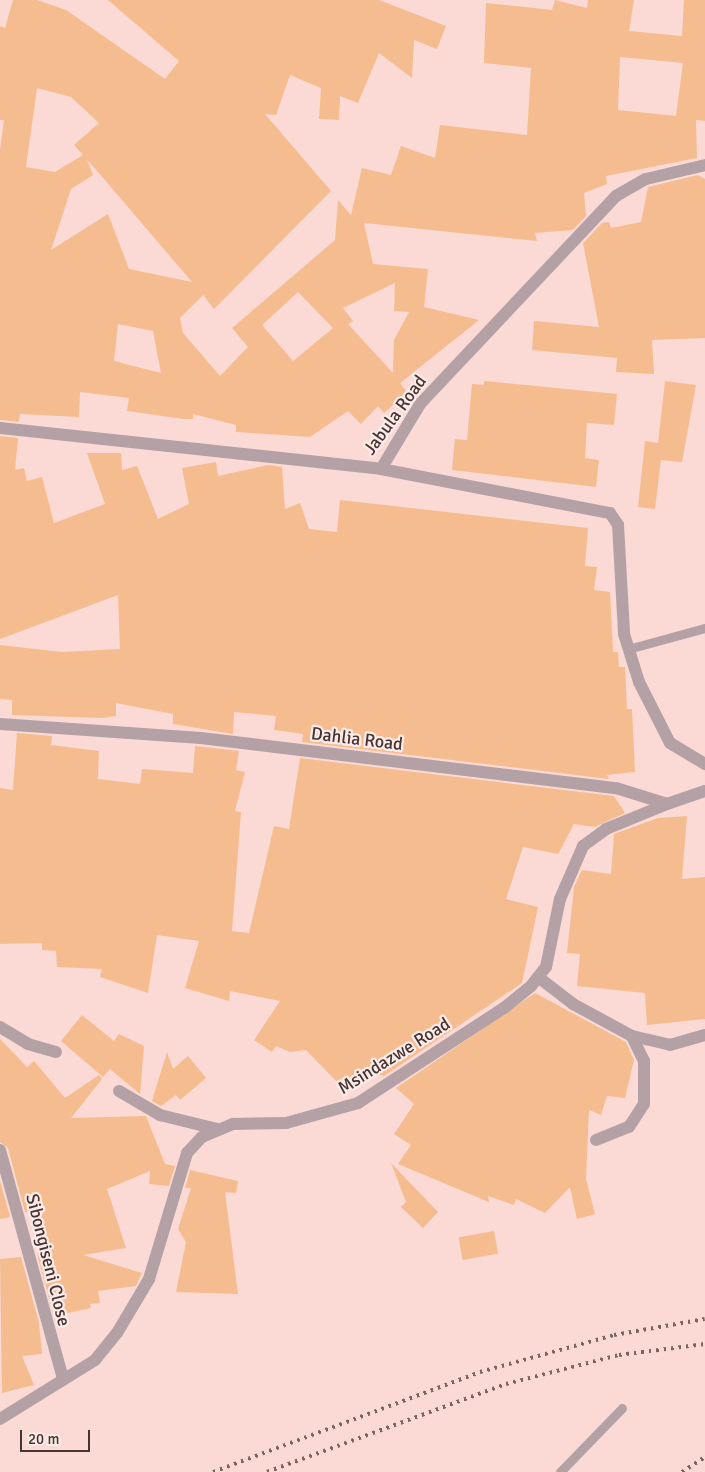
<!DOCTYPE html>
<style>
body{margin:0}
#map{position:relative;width:705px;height:1472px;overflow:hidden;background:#fbd9d4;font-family:Signika,sans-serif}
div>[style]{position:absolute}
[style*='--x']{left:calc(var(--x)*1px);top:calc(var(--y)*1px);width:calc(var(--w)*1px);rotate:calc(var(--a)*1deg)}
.building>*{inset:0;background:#f5bd8f;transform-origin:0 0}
.service>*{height:9px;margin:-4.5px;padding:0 4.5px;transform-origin:4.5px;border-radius:4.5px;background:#b3a1a6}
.minor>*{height:12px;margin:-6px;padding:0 6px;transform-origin:6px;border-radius:6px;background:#b3a1a6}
.rail>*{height:4px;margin-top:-2px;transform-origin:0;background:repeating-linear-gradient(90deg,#7b6562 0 2.5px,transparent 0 7.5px)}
span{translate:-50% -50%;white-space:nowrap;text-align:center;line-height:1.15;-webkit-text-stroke:4.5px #fcebe8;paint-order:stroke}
.street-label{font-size:18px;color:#453432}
.scale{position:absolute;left:20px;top:1430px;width:70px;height:22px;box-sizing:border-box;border:2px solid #453432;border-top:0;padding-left:6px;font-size:15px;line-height:18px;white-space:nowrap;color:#453432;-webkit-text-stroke:4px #fcebe8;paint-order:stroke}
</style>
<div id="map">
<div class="building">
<div style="clip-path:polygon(evenodd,13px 0,37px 0,66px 10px,165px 79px,179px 61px,108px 0,379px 0,446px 26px,437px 49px,414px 40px,412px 78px,379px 53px,358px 103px,340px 96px,339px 120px,319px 119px,321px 88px,290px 75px,276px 115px,265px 114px,331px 191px,214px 309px,203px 295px,180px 318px,183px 333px,220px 376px,248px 347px,232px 328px,335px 240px,338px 200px,351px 215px,362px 168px,391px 175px,401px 146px,435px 158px,440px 125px,527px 135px,531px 68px,484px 63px,486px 3px,552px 10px,555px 0,587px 8px,588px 0,634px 0,629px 31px,682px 36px,684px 0,705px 0,705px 121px,696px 120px,697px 158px,606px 176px,607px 184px,584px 193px,586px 216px,573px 230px,535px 233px,537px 241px,364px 223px,373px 264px,428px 269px,424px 307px,479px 320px,400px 383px,407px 392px,384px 413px,378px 406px,361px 424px,348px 411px,310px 437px,236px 432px,236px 425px,193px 414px,193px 419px,184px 419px,127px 411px,129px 398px,80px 392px,79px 417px,20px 414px,19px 422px,0 420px,0 150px,4px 120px,0 120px,0 26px,5px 28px,13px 0,620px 57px,683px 63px,676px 116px,618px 110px,620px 57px,13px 0,37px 88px,71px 97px,99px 123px,74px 145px,83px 155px,55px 172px,26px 167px,37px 88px,13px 0,87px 160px,98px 172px,192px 282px,129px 269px,108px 214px,51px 250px,71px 189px,93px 175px,87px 160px,13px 0,395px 283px,394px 311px,409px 312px,394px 340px,393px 373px,348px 324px,353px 321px,343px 308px,395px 283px,13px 0,298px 292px,333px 328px,293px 361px,262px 325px,298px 292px,13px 0,118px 324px,153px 331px,161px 373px,114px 361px,118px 324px)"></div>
<div style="clip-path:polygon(698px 175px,705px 179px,705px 338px,652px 340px,654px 374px,616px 372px,617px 358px,532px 350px,534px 321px,599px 327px,583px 243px,602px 223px,609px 222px,611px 228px,641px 222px,648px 187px)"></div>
<div style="clip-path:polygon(484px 381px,617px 394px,614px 425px,587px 423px,585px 458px,599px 460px,596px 487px,452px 470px,455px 439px,467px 440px,472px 384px,484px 385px)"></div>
<div style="clip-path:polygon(665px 381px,696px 385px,682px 462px,661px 460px,655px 509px,638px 507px,645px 441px,658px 443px)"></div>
<div style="clip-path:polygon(0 436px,18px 438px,15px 470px,24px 468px,27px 481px,42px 477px,54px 523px,105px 504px,87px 453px,121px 453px,122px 470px,137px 466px,158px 519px,189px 504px,182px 468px,216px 462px,218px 476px,268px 465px,282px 467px,285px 509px,300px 503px,309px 529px,337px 532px,340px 500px,588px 528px,585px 566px,597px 567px,594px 590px,610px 592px,613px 652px,618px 652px,619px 667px,625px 667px,627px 709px,632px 709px,635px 772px,607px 775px,609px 779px,302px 742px,303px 734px,274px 730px,276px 716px,234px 712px,233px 734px,173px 724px,173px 714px,116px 703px,116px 716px,102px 718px,12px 715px,12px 700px,0 699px,0 645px,62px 652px,120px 649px,118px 595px,0 639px)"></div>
<div style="clip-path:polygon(17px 733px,52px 736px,51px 745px,99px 751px,98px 779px,140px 784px,142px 769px,193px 773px,195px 746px,239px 751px,236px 770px,245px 772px,235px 811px,241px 812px,232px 931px,249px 933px,274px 826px,289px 829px,300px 758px,614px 796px,625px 813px,595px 827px,574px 824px,558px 854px,523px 847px,506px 899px,538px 907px,522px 983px,384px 1076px,359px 1069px,342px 1087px,306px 1050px,290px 1052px,276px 1046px,272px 1052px,254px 1040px,280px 1001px,230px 991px,229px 1001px,185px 988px,199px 941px,157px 935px,148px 993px,100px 977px,102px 969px,57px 967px,56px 951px,42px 950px,42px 943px,0 944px,0 788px,13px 790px)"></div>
<div style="clip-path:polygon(687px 816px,682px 879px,705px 877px,705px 1019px,647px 1025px,645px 993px,577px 986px,580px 954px,567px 953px,574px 887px,582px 870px,611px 874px,614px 834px,658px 818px)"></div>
<div style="clip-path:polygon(535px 993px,626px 1042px,634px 1060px,625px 1098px,607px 1096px,601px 1115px,589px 1110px,586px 1179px,595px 1214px,577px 1219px,570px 1187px,545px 1213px,516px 1199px,514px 1205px,488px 1196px,489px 1202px,398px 1164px,411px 1145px,394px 1134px,414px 1104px,396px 1088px)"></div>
<div style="clip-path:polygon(82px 1015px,114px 1041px,119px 1034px,144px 1046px,140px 1094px,110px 1069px,103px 1077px,61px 1041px)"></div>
<div style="clip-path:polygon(0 1039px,27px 1067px,34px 1061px,65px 1098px,99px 1075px,102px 1079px,71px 1118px,146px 1116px,165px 1164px,175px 1166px,169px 1186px,149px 1184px,150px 1171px,107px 1189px,126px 1248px,83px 1255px,142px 1273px,136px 1286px,98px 1291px,100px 1303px,90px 1304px,91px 1308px,54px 1316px,37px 1254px,42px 1254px,41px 1242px,33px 1210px,25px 1212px,8px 1148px,0 1142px)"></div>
<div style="clip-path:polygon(167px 1052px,173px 1069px,188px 1056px,206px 1078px,180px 1100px,176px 1095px,161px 1106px,152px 1101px)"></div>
<div style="clip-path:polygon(391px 1163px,438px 1212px,423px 1228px,401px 1207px,406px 1202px)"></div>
<div style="clip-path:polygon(190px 1170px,238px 1181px,236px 1193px,225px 1192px,238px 1294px,176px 1292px,186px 1242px,178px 1229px,191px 1188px,185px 1188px)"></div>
<div style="clip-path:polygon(0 1181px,10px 1217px,0 1219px)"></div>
<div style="left:494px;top:1231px;width:23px;height:36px;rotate:80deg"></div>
<div style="clip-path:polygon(21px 1257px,39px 1323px,42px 1354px,22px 1356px,34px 1385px,2px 1393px,0 1259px)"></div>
</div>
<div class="service">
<div style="--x:628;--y:649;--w:80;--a:-15.3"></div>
<div style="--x:560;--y:1472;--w:89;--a:-45.9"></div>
</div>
<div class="minor">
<div style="--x:0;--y:428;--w:383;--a:6.1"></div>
<div style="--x:381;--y:469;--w:76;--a:-59"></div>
<div style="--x:420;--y:404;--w:286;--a:-46.7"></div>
<div style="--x:616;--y:196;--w:34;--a:-30"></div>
<div style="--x:646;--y:179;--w:61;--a:-13.3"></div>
<div style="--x:381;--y:469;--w:233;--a:10.9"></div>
<div style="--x:610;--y:513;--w:14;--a:56"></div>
<div style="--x:618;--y:525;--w:109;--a:86.8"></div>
<div style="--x:624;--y:634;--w:50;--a:72.6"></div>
<div style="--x:639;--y:682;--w:68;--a:63.1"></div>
<div style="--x:670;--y:743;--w:41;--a:31"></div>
<div style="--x:0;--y:724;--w:201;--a:4"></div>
<div style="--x:201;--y:738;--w:418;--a:6.9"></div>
<div style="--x:616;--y:788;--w:53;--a:17.4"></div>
<div style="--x:667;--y:804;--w:40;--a:-18.9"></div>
<div style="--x:538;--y:977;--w:44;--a:37.6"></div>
<div style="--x:573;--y:1004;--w:67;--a:28.5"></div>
<div style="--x:632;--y:1036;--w:39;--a:13"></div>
<div style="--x:670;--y:1045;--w:36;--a:-16"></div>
<div style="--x:0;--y:1027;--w:33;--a:31"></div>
<div style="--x:28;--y:1044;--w:29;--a:16"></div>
<div style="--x:119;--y:1091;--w:48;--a:30.3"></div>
<div style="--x:160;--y:1115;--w:59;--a:13.8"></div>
<div style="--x:596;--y:1140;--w:35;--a:-22"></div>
<div style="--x:629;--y:1127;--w:27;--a:-57"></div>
<div style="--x:644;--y:1104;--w:43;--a:-90"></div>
<div style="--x:644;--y:1061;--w:28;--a:-116"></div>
<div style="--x:0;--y:1150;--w:238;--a:74.6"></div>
<div style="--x:0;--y:1419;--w:112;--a:-31.8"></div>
<div style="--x:95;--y:1360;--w:35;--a:-51"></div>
<div style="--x:117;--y:1333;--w:63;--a:-59.3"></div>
<div style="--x:149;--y:1279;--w:132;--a:-73.2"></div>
<div style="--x:187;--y:1153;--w:22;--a:-47"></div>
<div style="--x:202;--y:1137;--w:34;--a:-23"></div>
<div style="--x:233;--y:1124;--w:53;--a:-1.1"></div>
<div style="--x:286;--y:1123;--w:75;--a:-15.5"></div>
<div style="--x:358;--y:1103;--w:174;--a:-33.1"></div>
<div style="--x:504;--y:1008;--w:35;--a:-39"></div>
<div style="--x:531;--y:986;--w:24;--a:-52"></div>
<div style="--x:546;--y:967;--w:69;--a:-78.4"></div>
<div style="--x:560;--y:899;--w:58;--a:-66.5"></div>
<div style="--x:583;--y:846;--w:29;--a:-36"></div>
<div style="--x:606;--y:829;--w:66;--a:-22.3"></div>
</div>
<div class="rail">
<div style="--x:213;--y:1472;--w:285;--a:-20.5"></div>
<div style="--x:480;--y:1372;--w:139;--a:-15.4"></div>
<div style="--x:614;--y:1335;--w:92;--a:-10"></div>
<div style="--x:267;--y:1472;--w:255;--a:-20.2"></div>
<div style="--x:506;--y:1384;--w:117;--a:-14.4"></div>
<div style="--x:619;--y:1355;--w:87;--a:-7.3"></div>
<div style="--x:682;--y:1472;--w:27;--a:-33"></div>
</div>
<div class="street-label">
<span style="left:395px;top:415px;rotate:-54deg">Jabula Road</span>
<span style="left:357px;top:739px;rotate:7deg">Dahlia Road</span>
<span style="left:394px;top:1056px;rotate:-32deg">Msindazwe Road</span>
<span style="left:48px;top:1260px;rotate:76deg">Sibongiseni Close</span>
</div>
<div class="scale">20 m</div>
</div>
